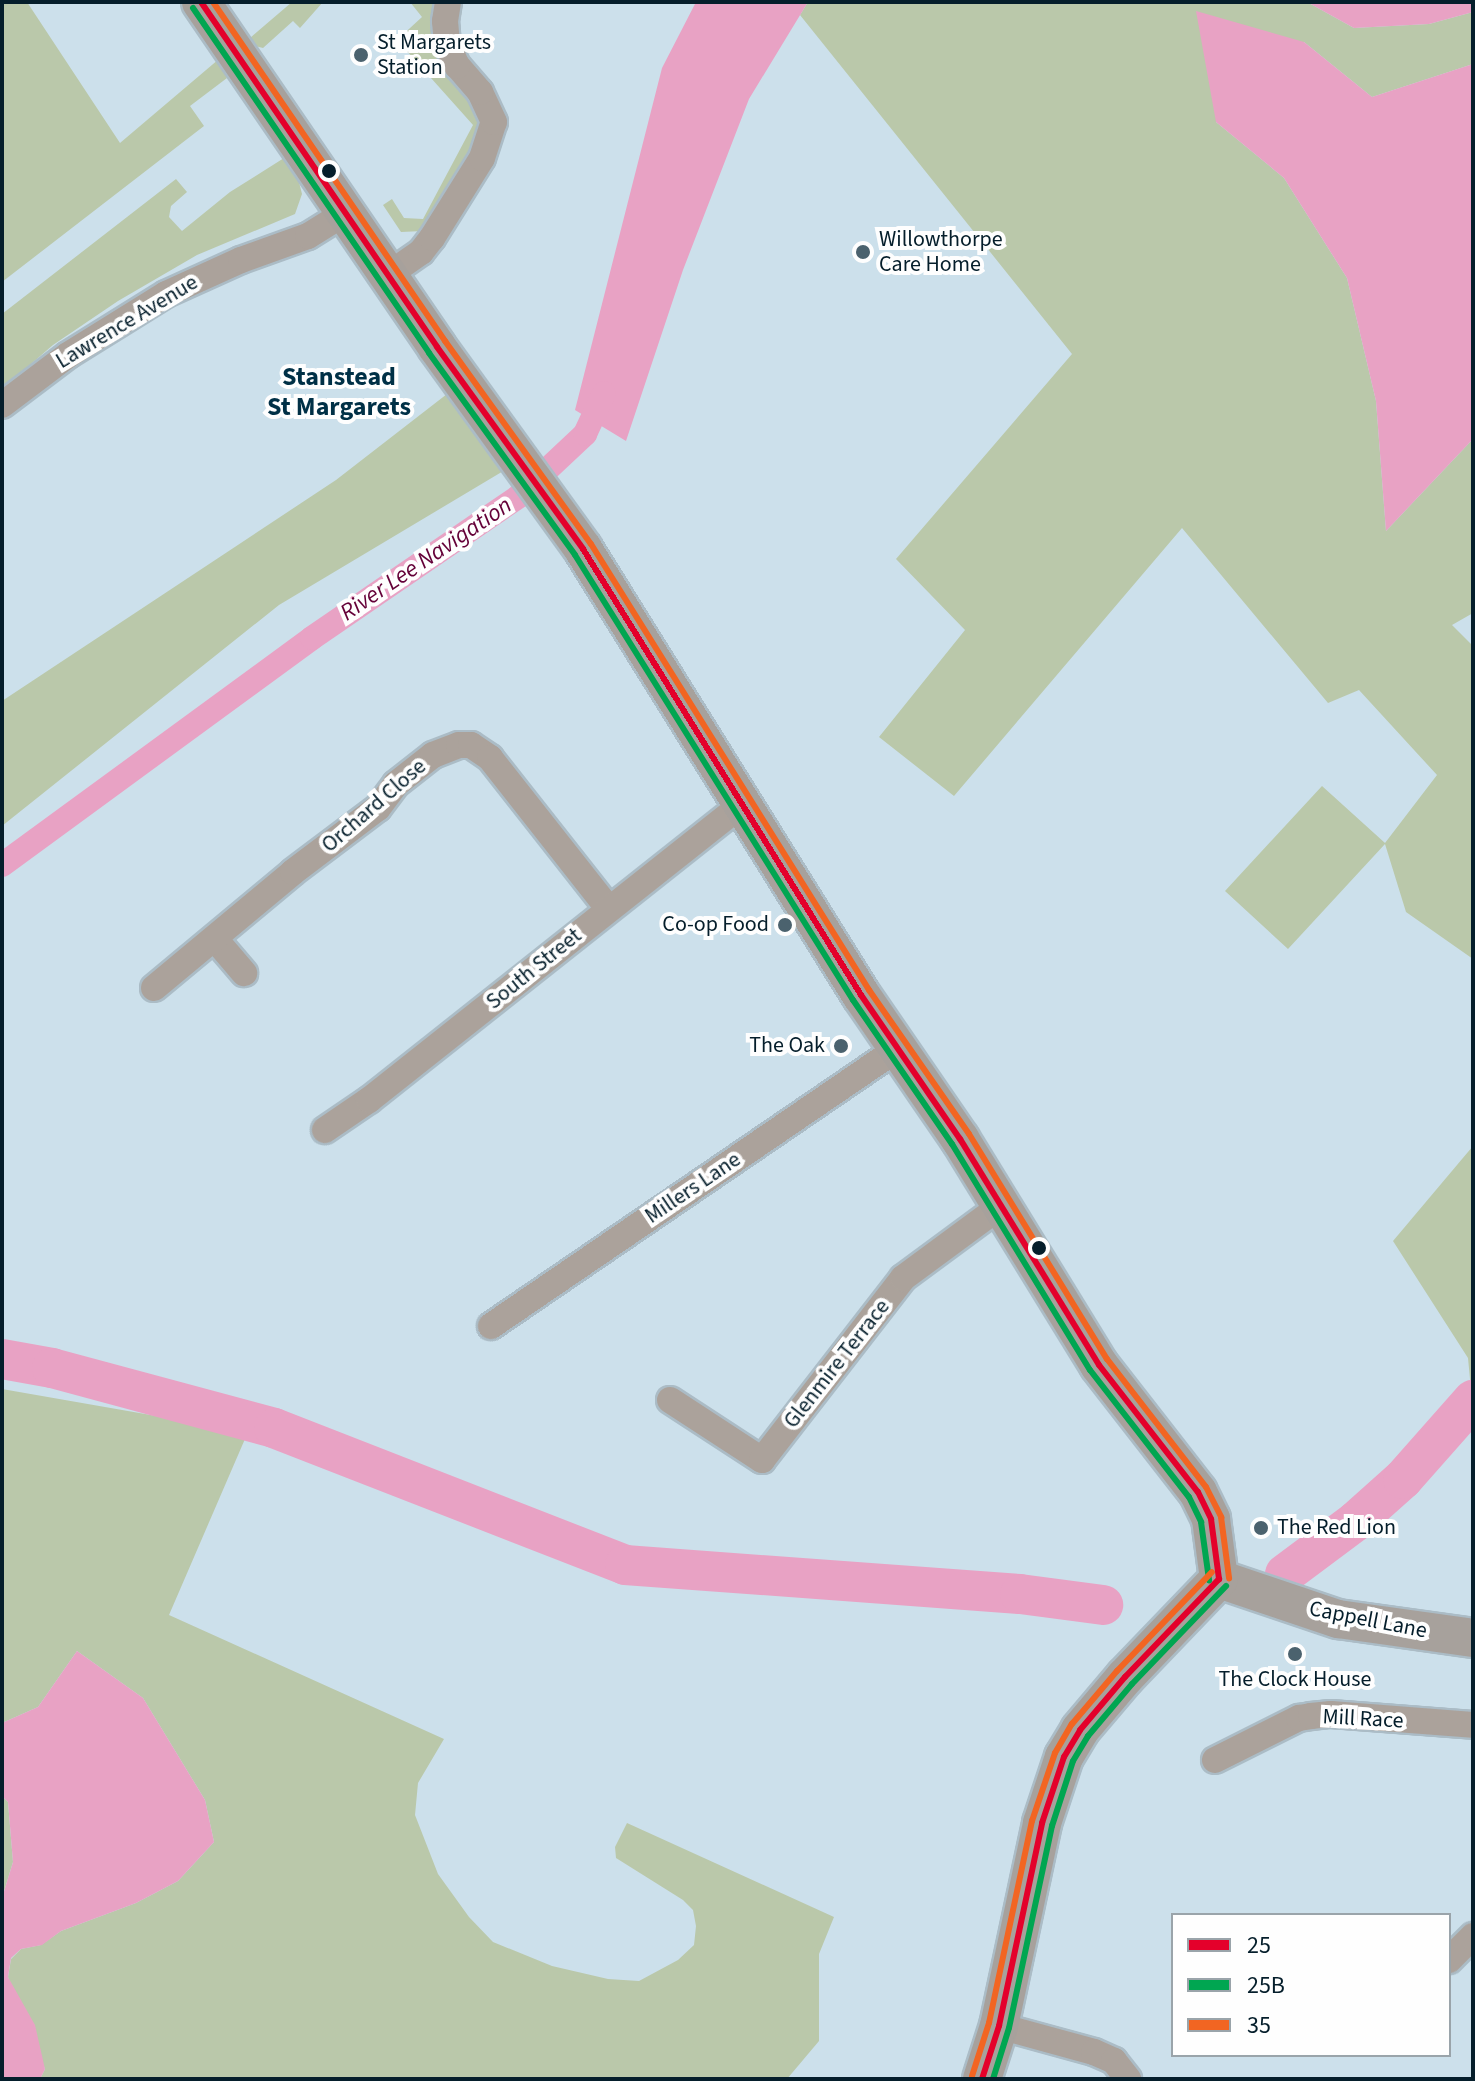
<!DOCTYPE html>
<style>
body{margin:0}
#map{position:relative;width:1475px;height:2081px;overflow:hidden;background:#cce0eb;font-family:"Source Sans 3",sans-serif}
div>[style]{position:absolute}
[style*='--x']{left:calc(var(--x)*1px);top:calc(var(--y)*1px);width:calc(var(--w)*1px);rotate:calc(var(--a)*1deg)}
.green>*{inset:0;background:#bac8aa}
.water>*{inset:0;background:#e8a2c4}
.canal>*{height:24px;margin:-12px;padding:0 12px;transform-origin:12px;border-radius:12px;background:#e8a2c4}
.river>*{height:40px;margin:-20px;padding:0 20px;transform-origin:20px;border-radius:20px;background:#e8a2c4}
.roads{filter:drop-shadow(2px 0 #abbcc6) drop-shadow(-2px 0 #abbcc6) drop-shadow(0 2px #abbcc6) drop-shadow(0 -2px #abbcc6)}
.street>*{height:26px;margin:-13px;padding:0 13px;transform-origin:13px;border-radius:13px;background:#aba29b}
.secondary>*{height:38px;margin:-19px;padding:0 19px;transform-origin:19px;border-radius:19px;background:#a7a19c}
.bus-1>*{height:6px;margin:-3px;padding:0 3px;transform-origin:3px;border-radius:3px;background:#e4002b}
.bus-2>*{height:6px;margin:-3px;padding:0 3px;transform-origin:3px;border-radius:3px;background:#00a651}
.bus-3>*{height:6px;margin:-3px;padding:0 3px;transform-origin:3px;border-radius:3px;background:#f26522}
.dots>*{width:22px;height:22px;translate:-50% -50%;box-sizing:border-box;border:4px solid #fefefe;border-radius:50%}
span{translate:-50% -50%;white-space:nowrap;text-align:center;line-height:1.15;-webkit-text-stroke:8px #fefefe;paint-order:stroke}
.poi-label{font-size:22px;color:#051e2b}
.left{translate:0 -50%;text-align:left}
.right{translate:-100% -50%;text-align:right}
.street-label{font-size:22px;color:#051e2b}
.water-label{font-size:24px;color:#640038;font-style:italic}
.quarter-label{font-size:26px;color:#003046;font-weight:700}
.frame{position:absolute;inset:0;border:4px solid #051e2b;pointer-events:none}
.legend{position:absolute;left:1171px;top:1913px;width:280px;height:144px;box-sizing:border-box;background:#fefefe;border:2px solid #9aa4aa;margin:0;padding:10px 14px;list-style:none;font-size:24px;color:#051e2b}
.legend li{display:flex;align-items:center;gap:16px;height:40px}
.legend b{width:40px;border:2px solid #9aa4aa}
</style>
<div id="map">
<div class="green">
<div style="clip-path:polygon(2px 2px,27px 2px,120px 143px,219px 59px,227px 78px,190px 106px,204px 126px,2px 282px)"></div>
<div style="clip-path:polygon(292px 2px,323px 2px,300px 28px,293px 21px,263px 48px,255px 46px,250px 38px)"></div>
<div style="clip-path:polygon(410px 2px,438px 2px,483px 133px,423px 231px,401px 232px,383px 205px,392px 199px,404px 218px,423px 219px,473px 125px,397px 40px,422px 17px)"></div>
<div style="clip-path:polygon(808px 2px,1307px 2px,1354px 28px,1429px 24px,1473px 12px,1473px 64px,1372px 97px,1304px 42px,1216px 122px,1284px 178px,1347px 278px,1376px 401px,1386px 531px,1473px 439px,1473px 613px,1452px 625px,1473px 646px,1473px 959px,1406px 912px,1385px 844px,1288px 949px,1225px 891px,1322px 786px,1385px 843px,1437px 775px,1359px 690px,1328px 703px,1182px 528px,954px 796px,879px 737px,965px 630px,896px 559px,1072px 354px,800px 15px)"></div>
<div style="clip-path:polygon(284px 158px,298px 178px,302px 194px,295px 214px,197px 255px,118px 301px,53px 345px,2px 389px,2px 314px,176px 179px,187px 192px,171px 206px,169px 217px,182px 231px,230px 192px)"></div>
<div style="clip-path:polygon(447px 394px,505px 470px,279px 605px,2px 826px,2px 701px,336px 480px)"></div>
<div style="clip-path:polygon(1473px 1146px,1473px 1411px,1468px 1358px,1393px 1241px)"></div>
<div style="clip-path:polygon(2px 1389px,248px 1432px,169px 1615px,444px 1739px,418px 1783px,415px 1815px,438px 1874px,469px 1917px,493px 1942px,552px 1966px,608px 1979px,639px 1981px,678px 1960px,694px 1945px,696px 1926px,693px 1910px,683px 1900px,616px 1858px,615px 1847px,627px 1823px,834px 1917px,819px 1954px,819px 2041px,787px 2079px,40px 2079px,45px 2069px,8px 1977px,11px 1959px,21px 1949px,41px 1945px,61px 1931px,136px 1903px,178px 1881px,214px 1842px,205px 1800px,143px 1698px,77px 1651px,38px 1707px,2px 1723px)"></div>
<div style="clip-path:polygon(2px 1796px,8px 1802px,13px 1862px,2px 1898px)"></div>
</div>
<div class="water">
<div style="clip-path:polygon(696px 2px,808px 2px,749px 99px,683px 270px,626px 441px,575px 410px,662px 68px)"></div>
<div style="clip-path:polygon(1307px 2px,1473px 2px,1473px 12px,1429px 24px,1354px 28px)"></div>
<div style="clip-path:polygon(1196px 11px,1304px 42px,1372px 97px,1473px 64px,1473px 439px,1386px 531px,1376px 401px,1347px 278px,1284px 178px,1216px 122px)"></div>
<div style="clip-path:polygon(77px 1651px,143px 1698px,205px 1800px,214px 1842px,178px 1881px,136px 1903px,61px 1931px,42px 1945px,21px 1949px,11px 1958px,8px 1977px,35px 2025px,45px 2069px,40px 2079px,2px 2079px,2px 1898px,13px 1862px,8px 1802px,2px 1796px,2px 1723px,38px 1707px)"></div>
</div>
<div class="canal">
<div style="--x:2;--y:865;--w:384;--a:-36.2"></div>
<div style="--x:312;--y:638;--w:251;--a:-34.4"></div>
<div style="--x:519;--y:496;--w:91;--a:-43.2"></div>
<div style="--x:585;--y:434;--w:45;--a:-65.1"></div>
</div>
<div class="river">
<div style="--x:2;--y:1359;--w:51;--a:10.2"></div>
<div style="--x:52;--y:1368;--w:230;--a:15.1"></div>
<div style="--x:274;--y:1428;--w:377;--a:21.3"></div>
<div style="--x:625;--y:1565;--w:396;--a:4.2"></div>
<div style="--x:1020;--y:1594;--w:84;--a:7.5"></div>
<div style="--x:1285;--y:1574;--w:89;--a:-36.7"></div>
<div style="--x:1356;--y:1521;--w:63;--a:-41.8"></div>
<div style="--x:1403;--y:1479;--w:106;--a:-48.5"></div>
</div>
<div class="roads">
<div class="street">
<div style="--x:388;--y:275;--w:40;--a:-34.9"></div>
<div style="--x:421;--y:252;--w:18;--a:-52"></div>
<div style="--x:432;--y:238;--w:94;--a:-58"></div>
<div style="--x:482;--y:158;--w:38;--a:-72"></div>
<div style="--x:494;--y:122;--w:33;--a:-115"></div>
<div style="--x:480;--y:92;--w:35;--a:-131"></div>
<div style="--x:457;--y:66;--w:24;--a:-114"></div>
<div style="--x:447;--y:44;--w:23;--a:-95"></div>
<div style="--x:445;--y:21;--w:19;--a:-81"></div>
<div style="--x:2;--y:405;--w:83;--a:-37.1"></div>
<div style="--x:68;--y:355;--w:115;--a:-31.9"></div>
<div style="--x:166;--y:294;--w:82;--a:-24.4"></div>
<div style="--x:241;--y:260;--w:71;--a:-19.7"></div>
<div style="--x:308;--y:236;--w:44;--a:-31.9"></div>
<div style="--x:215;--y:939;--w:45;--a:49.5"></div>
<div style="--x:154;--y:988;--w:181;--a:-39.8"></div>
<div style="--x:293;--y:872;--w:106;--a:-37"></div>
<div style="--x:378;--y:808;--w:30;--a:-53"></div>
<div style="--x:396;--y:784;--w:47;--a:-38.1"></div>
<div style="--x:433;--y:755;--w:28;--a:-21"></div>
<div style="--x:459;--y:745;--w:12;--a:0"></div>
<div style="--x:471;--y:745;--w:23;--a:34"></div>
<div style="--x:490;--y:758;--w:192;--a:51.8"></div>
<div style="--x:325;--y:1130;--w:53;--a:-34.3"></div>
<div style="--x:369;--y:1100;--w:475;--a:-38.4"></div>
<div style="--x:491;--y:1326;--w:490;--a:-34.3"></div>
<div style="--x:670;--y:1400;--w:110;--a:33.1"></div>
<div style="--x:762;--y:1460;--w:230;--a:-52.2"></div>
<div style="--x:903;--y:1278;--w:123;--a:-36.4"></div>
<div style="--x:1215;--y:1760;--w:94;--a:-26.6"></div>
<div style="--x:1299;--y:1718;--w:12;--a:-9"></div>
<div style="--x:1311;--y:1716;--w:20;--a:-6"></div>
<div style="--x:1331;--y:1714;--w:142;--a:4.4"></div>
<div style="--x:1449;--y:1960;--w:34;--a:-45"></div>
<div style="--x:999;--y:2026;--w:98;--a:15.3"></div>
<div style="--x:1094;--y:2052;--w:22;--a:24"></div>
<div style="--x:1114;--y:2061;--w:23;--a:52"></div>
</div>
<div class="secondary">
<div style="--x:201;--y:2;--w:418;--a:55.6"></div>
<div style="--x:437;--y:347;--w:249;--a:54.1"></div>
<div style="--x:583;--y:549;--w:526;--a:58.06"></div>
<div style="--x:861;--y:995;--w:175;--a:55.5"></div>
<div style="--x:960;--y:1139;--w:265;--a:58.4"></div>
<div style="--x:1099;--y:1365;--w:161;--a:52.1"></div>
<div style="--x:1198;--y:1492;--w:30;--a:64"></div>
<div style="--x:1211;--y:1519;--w:61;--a:82.4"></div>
<div style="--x:1219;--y:1579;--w:126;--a:18.6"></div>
<div style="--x:1338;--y:1619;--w:136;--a:8"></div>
<div style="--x:982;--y:2079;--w:56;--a:-72.2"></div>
<div style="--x:999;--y:2026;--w:208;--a:-78"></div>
<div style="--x:1042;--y:1823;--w:70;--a:-71.6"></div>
<div style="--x:1064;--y:1757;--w:31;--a:-59"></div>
<div style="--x:1080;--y:1730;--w:70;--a:-49.7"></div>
<div style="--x:1125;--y:1677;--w:136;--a:-46.2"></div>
</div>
</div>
<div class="bus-1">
<div style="--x:201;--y:2;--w:418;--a:55.6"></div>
<div style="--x:437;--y:347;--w:249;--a:54.1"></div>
<div style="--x:583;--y:549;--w:526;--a:58.06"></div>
<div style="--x:861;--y:995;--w:175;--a:55.5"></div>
<div style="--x:960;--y:1139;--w:265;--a:58.4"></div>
<div style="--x:1099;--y:1365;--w:161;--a:52.1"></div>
<div style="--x:1198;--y:1492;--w:30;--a:64"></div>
<div style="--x:1211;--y:1519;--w:61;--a:82.4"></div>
<div style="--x:982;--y:2079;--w:56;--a:-72.2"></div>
<div style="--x:999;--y:2026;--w:208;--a:-78"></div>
<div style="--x:1042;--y:1823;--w:70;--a:-71.6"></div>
<div style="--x:1064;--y:1757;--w:31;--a:-59"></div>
<div style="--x:1080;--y:1730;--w:70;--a:-49.7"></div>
<div style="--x:1125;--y:1677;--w:136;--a:-46.2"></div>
</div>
<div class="bus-2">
<div style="--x:193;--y:8;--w:418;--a:55.6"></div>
<div style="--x:429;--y:353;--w:249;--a:54.1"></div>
<div style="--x:575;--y:555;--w:525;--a:58.01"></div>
<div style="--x:853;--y:1000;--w:175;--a:55.5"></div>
<div style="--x:952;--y:1144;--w:265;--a:58.6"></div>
<div style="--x:1090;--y:1370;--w:161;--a:52.1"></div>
<div style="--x:1189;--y:1497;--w:28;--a:64"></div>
<div style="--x:1201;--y:1522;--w:59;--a:82.1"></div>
<div style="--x:993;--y:2079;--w:53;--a:-72.6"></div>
<div style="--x:1009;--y:2028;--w:207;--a:-78"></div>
<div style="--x:1052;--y:1826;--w:68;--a:-72.1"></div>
<div style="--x:1073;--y:1761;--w:29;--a:-59"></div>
<div style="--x:1088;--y:1736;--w:68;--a:-49.8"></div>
<div style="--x:1132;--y:1684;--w:136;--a:-46.2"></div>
</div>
<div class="bus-3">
<div style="--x:213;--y:2;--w:411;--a:55.6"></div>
<div style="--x:445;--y:341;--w:250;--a:54.3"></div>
<div style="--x:591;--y:544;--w:526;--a:58.06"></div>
<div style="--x:869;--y:990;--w:175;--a:55.2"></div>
<div style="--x:969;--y:1134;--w:264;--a:58.5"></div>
<div style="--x:1107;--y:1359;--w:162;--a:52.3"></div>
<div style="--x:1206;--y:1487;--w:34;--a:63"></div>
<div style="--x:1221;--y:1517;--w:62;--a:82.5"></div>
<div style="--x:972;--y:2076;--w:56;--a:-72.2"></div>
<div style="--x:989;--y:2023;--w:207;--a:-78"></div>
<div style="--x:1032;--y:1821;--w:72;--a:-71.3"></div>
<div style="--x:1055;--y:1753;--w:34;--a:-60"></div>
<div style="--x:1072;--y:1724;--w:70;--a:-49.7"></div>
<div style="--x:1117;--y:1671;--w:137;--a:-46.2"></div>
</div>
<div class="dots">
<div style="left:361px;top:55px;background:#4b626e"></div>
<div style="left:329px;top:171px;background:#051e2b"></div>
<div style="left:863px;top:252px;background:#4b626e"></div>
<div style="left:785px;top:925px;background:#4b626e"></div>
<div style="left:841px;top:1046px;background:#4b626e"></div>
<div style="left:1039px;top:1248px;background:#051e2b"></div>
<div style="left:1261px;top:1528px;background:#4b626e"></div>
<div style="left:1295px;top:1654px;background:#4b626e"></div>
</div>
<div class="poi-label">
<span class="left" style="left:377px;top:55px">St Margarets<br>Station</span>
<span class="left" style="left:879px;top:252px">Willowthorpe<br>Care Home</span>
<span class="right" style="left:769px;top:925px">Co-op Food</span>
<span class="right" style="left:825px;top:1046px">The Oak</span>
<span class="left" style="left:1277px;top:1528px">The Red Lion</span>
<span style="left:1295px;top:1680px">The Clock House</span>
</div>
<div class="street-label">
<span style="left:127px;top:322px;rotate:-31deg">Lawrence Avenue</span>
<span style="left:374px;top:806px;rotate:-41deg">Orchard Close</span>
<span style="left:534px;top:969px;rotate:-39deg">South Street</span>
<span style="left:693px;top:1188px;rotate:-34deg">Millers Lane</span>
<span style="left:837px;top:1364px;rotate:-52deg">Glenmire Terrace</span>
<span style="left:1368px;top:1620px;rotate:11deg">Cappell Lane</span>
<span style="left:1363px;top:1719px;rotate:3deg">Mill Race</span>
</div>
<div class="water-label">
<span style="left:426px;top:559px;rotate:-34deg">River Lee Navigation</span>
</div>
<div class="quarter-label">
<span style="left:339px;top:392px">Stanstead<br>St Margarets</span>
</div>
<div class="frame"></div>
<ul class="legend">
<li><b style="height:10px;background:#e4002b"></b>25</li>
<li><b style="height:10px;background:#00a651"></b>25B</li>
<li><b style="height:10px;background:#f26522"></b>35</li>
</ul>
</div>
